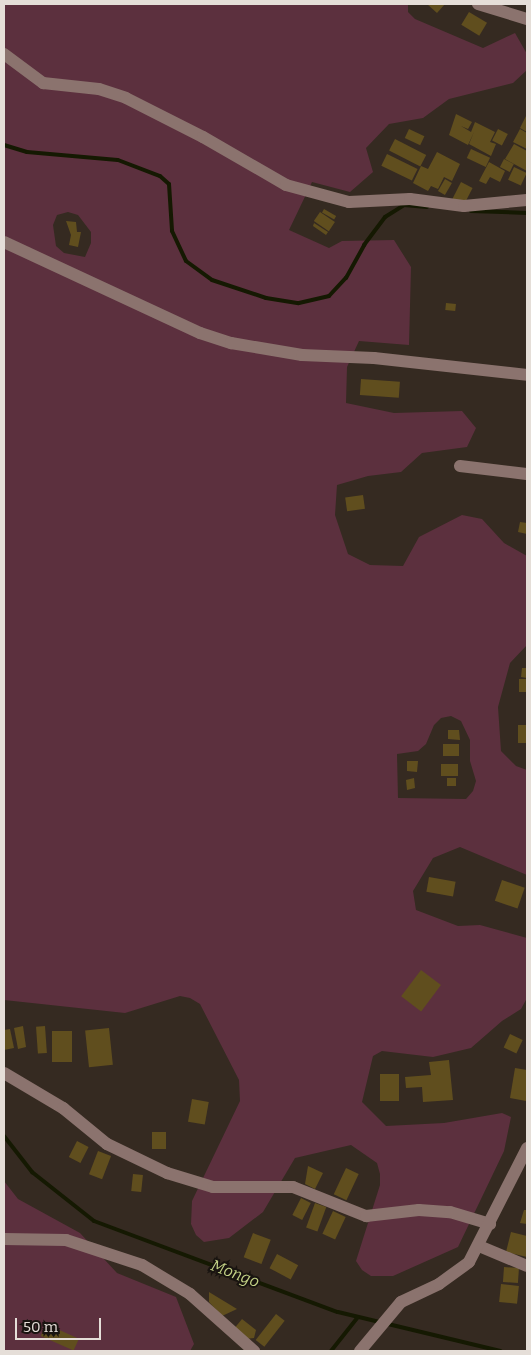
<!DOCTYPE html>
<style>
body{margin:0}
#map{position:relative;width:531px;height:1355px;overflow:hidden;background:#352a21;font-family:Bitter,serif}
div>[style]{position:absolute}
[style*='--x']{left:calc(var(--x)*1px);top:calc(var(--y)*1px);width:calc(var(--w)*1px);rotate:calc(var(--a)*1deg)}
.green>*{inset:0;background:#5c303e}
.stream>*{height:4px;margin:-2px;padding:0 2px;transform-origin:2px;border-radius:2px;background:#151902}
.building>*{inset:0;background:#604e1e;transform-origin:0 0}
.minor>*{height:12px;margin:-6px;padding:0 6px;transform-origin:6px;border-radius:6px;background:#8b736e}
span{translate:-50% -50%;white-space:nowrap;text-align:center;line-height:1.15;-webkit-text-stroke:4px #191410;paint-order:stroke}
.water-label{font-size:16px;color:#c2d085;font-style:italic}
.frame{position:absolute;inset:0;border:5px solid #e5ded8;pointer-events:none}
.scale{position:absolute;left:15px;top:1318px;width:86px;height:22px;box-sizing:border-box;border:2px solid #e5ded8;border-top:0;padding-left:6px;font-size:15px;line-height:18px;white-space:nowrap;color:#e5ded8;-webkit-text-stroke:4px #191410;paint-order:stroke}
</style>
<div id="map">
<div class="green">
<div style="clip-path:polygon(evenodd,4px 4px,408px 4px,408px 12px,415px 19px,483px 48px,515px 33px,527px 54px,527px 70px,513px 83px,449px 99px,423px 118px,389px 124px,366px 148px,373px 172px,350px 192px,312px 182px,289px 230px,329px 248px,342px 241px,394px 240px,411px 267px,409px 345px,359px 341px,347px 367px,346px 403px,394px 413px,462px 411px,476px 428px,467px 447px,422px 453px,401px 472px,368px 476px,337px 485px,335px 515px,348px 554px,370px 565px,403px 566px,419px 537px,462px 515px,482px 519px,504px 543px,527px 556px,527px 645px,510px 663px,498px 707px,501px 751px,516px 766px,527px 770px,527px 875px,460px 847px,433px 858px,413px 891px,416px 910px,458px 926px,480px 925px,527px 938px,527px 998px,521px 1009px,502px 1021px,471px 1048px,433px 1057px,382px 1051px,373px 1056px,362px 1102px,386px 1126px,444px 1123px,502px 1113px,511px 1117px,504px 1151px,458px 1247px,393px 1276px,371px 1276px,362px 1270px,356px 1261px,380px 1185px,380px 1174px,377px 1163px,351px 1145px,295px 1158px,263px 1212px,229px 1238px,204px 1242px,196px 1235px,191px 1224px,192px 1201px,240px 1101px,239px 1080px,200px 1004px,190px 998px,180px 996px,125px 1013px,4px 1000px,4px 4px,68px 212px,78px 215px,91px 232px,91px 243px,85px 257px,64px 253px,56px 246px,53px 225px,57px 215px,68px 212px,4px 4px,451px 716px,461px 721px,470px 740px,470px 761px,476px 781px,473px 791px,466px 799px,398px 798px,397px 754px,418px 751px,426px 744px,434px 725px,441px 718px,451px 716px)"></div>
<div style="clip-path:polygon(4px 1181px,18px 1199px,80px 1233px,117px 1273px,176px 1297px,194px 1344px,190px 1351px,4px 1351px)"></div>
</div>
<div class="stream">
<div style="--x:4;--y:145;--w:24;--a:17"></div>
<div style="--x:27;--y:152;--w:91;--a:5"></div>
<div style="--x:118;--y:160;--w:45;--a:20.9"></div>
<div style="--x:160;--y:176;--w:12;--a:42"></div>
<div style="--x:169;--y:184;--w:47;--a:86.3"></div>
<div style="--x:172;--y:231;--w:33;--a:65"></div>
<div style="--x:186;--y:261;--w:32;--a:36"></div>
<div style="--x:212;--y:280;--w:57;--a:18.4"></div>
<div style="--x:266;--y:298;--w:33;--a:9"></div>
<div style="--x:299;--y:303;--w:31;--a:-13"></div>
<div style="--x:329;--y:296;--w:25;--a:-47"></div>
<div style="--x:346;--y:278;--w:38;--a:-61"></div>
<div style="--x:364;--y:245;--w:35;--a:-53"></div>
<div style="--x:385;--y:217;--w:22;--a:-32"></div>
<div style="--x:404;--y:205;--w:23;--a:5"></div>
<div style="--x:471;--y:211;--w:56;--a:2"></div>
<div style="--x:4;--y:1136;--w:46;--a:52.1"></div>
<div style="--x:32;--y:1172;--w:79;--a:38.3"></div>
<div style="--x:94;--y:1221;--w:260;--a:20.5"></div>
<div style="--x:338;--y:1312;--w:167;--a:13.5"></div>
<div style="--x:331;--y:1351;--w:43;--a:-51.5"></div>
</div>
<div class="building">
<div style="clip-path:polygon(427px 4px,445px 4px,437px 13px)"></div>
<div style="left:469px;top:12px;width:21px;height:15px;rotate:31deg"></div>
<div style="clip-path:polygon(456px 114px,472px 122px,468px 129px,461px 126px,471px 132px,475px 122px,495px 132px,490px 142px,496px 144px,491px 156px,469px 144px,474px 132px,468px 145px,449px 135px)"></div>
<div style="clip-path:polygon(526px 116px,527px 117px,527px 132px,520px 128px)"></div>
<div style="left:409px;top:129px;width:17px;height:10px;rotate:25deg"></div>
<div style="left:498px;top:129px;width:11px;height:13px;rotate:27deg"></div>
<div style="clip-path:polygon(520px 129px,527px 133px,527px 149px,513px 142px)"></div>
<div style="left:395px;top:139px;width:35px;height:13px;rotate:27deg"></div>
<div style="clip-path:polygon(514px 144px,527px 151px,527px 171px,505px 159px)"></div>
<div style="left:471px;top:149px;width:21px;height:10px;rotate:25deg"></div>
<div style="clip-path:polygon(437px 152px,460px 164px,452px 181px,444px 177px,438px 189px,431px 186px,428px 191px,413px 183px,421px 166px,428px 169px)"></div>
<div style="left:387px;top:154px;width:34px;height:13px;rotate:26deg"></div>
<div style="left:504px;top:159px;width:11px;height:9px;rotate:27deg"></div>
<div style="clip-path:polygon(489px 162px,505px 171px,500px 182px,490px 177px,486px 184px,479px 181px)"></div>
<div style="left:514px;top:167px;width:14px;height:14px;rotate:25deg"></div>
<div style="left:445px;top:179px;width:8px;height:14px;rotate:30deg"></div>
<div style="left:461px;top:182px;width:13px;height:19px;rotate:27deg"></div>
<div style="left:324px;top:209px;width:14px;height:4px;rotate:30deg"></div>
<div style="left:320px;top:212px;width:18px;height:11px;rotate:34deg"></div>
<div style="clip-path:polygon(66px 221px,76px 222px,77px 232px,81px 232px,78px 247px,69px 245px,71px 235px)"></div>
<div style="clip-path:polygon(314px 223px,328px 232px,326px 235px,313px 226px)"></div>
<div style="left:446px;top:303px;width:10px;height:7px;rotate:6deg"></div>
<div style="left:361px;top:379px;width:39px;height:16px;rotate:4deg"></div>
<div style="left:363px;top:495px;width:14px;height:18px;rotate:82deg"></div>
<div style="clip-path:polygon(520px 522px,527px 523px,527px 534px,518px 532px)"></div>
<div style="clip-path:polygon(522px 668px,527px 668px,527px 678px,521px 677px)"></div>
<div style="left:519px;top:679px;width:8px;height:13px"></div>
<div style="left:518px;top:725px;width:9px;height:18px"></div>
<div style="clip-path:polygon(448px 730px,459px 730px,460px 740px,448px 739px)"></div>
<div style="left:443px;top:744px;width:16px;height:12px"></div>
<div style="clip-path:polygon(407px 761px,418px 761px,417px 772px,407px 771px)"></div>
<div style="left:441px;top:764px;width:17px;height:12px"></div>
<div style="clip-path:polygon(414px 778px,415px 788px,407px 790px,406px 780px)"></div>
<div style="left:447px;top:778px;width:9px;height:8px"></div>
<div style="left:429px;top:877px;width:27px;height:15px;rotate:10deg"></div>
<div style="left:502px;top:880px;width:24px;height:22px;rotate:19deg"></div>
<div style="left:421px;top:970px;width:25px;height:33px;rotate:37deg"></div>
<div style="clip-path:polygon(23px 1026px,26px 1047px,18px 1049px,14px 1028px)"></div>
<div style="left:45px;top:1026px;width:27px;height:9px;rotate:86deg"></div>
<div style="left:109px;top:1028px;width:37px;height:24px;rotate:84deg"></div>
<div style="clip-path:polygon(10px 1029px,14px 1048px,4px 1050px,4px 1030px)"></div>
<div style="left:52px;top:1031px;width:20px;height:31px"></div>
<div style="left:510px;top:1034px;width:14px;height:15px;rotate:25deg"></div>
<div style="clip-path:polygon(449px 1060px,453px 1100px,423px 1102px,422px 1087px,406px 1088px,405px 1077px,431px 1075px,429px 1062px)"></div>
<div style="clip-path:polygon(515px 1068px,527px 1070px,526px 1101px,510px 1098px)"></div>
<div style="left:380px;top:1074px;width:19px;height:27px"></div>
<div style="left:192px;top:1099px;width:17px;height:23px;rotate:10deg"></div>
<div style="left:152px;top:1132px;width:14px;height:17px"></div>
<div style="left:77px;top:1141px;width:13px;height:18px;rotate:27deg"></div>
<div style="left:98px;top:1151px;width:14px;height:25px;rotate:21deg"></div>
<div style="clip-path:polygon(308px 1166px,323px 1173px,315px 1189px,305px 1184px)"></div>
<div style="left:346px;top:1168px;width:14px;height:29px;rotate:25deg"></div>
<div style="left:133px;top:1174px;width:10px;height:17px;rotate:6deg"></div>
<div style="left:301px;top:1198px;width:11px;height:19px;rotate:27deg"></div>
<div style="left:315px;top:1203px;width:12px;height:26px;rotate:20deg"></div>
<div style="clip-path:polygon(524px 1210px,527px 1210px,527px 1224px,520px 1223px)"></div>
<div style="left:333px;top:1211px;width:14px;height:25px;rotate:25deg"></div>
<div style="clip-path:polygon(511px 1232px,527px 1236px,527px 1257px,506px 1252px)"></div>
<div style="left:253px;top:1233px;width:19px;height:26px;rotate:21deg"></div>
<div style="left:277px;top:1254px;width:24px;height:16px;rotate:28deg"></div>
<div style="left:504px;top:1267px;width:15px;height:15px;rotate:4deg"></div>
<div style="left:501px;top:1284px;width:18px;height:18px;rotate:6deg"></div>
<div style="clip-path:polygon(209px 1292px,237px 1309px,222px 1316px,209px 1302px)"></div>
<div style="left:276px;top:1314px;width:11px;height:33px;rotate:38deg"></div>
<div style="clip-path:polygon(242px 1319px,256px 1330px,254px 1338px,245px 1339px,233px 1330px)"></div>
<div style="left:46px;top:1324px;width:36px;height:13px;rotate:24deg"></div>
</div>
<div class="minor">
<div style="--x:478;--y:4;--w:51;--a:17"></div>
<div style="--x:4;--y:54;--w:49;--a:36.6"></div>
<div style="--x:43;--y:83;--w:56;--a:6.1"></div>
<div style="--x:99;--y:89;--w:28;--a:18"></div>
<div style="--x:126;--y:98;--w:86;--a:26.9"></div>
<div style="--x:203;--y:137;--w:96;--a:30"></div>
<div style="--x:286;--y:185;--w:65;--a:15.1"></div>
<div style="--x:349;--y:202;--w:61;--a:-2.8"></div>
<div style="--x:410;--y:199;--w:54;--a:7.4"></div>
<div style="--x:464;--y:206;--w:63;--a:-5.4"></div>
<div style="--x:4;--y:242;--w:216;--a:24.9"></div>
<div style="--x:200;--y:333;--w:33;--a:18"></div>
<div style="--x:231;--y:343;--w:72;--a:9.6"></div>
<div style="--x:302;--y:355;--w:72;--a:2.4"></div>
<div style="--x:374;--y:358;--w:154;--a:6.3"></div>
<div style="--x:460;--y:466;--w:67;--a:6.8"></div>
<div style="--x:4;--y:1073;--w:69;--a:30.7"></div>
<div style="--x:63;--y:1108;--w:57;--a:39.3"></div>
<div style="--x:107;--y:1144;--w:67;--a:25.8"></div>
<div style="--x:167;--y:1173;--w:48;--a:16.9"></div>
<div style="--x:213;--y:1187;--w:80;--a:0"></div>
<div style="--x:293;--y:1187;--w:79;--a:21.7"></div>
<div style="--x:366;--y:1216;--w:53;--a:-6.5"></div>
<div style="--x:419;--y:1210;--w:31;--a:4"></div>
<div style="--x:450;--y:1212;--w:42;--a:16.7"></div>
<div style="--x:4;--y:1239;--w:62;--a:0.9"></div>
<div style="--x:66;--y:1240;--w:80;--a:18.2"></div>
<div style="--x:142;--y:1265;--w:56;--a:31.1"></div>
<div style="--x:190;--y:1294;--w:86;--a:41.7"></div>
<div style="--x:479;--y:1246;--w:52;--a:22.6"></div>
<div style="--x:360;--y:1351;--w:64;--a:-50.1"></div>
<div style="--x:401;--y:1302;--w:42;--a:-25.3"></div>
<div style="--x:439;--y:1284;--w:37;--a:-36"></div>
<div style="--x:469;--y:1262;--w:128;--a:-63"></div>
</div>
<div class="water-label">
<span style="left:235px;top:1274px;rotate:21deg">Mongo</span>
</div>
<div class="frame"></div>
<div class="scale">50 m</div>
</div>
